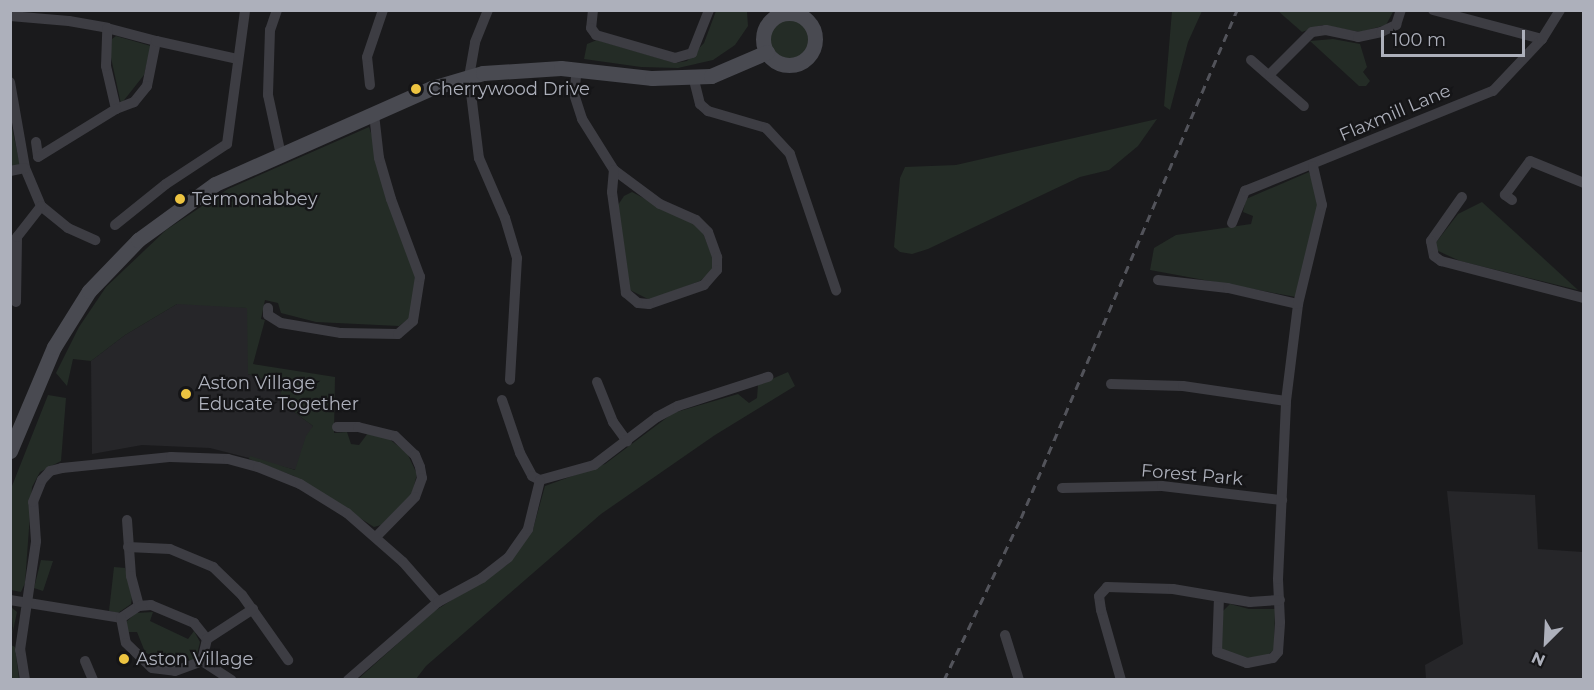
<!DOCTYPE html>
<style>
body{margin:0}
#map{position:relative;width:1594px;height:690px;overflow:hidden;background:#1a1a1c;font-family:Montserrat,sans-serif}
div>[style]{position:absolute}
[style*='--x']{left:calc(var(--x)*1px);top:calc(var(--y)*1px);width:calc(var(--w)*1px);rotate:calc(var(--a)*1deg)}
.built>*{inset:0;background:#262629}
.green>*{inset:0;background:#242c26}
.round{border-radius:50%}
.street>*{height:10px;margin:-5px;padding:0 5px;transform-origin:5px;border-radius:5px;background:#3d3d43}
.secondary>*{height:15px;margin:-7.5px;padding:0 7.5px;transform-origin:7.5px;border-radius:7.5px;background:#494a51}
.secondary>.ring{margin:-7.5px;padding:0;box-sizing:content-box;background:none;border:15px solid #494a51;border-radius:50%}
.rail>*{height:3px;margin-top:-1.5px;transform-origin:0;background:repeating-linear-gradient(90deg,#52535a 0 8px,transparent 0 14px)}
.dots>*{width:16px;height:16px;translate:-50% -50%;box-sizing:border-box;border:3px solid #151517;border-radius:50%}
span{translate:-50% -50%;white-space:nowrap;text-align:center;line-height:1.15;-webkit-text-stroke:4.5px #151517;paint-order:stroke}
.poi-label{font-size:18px;color:#adb0bb}
.left{translate:0 -50%;text-align:left}
.street-label{font-size:18px;color:#adb0bb}
.frame{position:absolute;inset:0;border:12px solid #adb0bb;pointer-events:none}
.north{position:absolute;left:1516px;top:612px;width:60px;height:60px;-webkit-text-stroke:4px #151517;paint-order:stroke;rotate:204deg;font-size:16px;font-weight:700;line-height:24px;text-align:center;color:#adb0bb}
.north::after{content:'';display:block;margin:auto;width:21px;height:27px;background:#adb0bb;clip-path:polygon(50% 0,100% 100%,50% 72%,0 100%)}
.scale{position:absolute;left:1381px;top:30px;width:144px;height:27px;box-sizing:border-box;border:3px solid #adb0bb;border-top:0;padding-left:8px;font-size:18px;line-height:21px;white-space:nowrap;color:#adb0bb;-webkit-text-stroke:4px #151517;paint-order:stroke}
</style>
<div id="map">
<div class="built">
<div style="clip-path:polygon(204px 303px,248px 308px,248px 374px,280px 385px,282px 403px,313px 426px,296px 470px,210px 448px,142px 445px,92px 454px,91px 361px,125px 335px,177px 304px)"></div>
<div style="clip-path:polygon(1447px 491px,1535px 495px,1538px 549px,1583px 552px,1583px 679px,1426px 679px,1425px 665px,1463px 644px)"></div>
</div>
<div class="green">
<div style="clip-path:polygon(1394px 10px,1386px 25px,1360px 32px,1322px 25px,1302px 32px,1278px 11px)"></div>
<div style="clip-path:polygon(716px 11px,747px 11px,748px 26px,735px 45px,713px 60px,678px 68px,641px 67px,584px 59px,587px 44px,597px 40px,675px 63px,687px 61px,704px 43px)"></div>
<div style="clip-path:polygon(1172px 11px,1202px 11px,1188px 42px,1170px 110px,1164px 106px)"></div>
<div class="round" style="left:768px;top:18px;width:42px;height:42px"></div>
<div style="clip-path:polygon(116px 36px,151px 46px,144px 75px,121px 104px,110px 53px,112px 39px)"></div>
<div style="clip-path:polygon(1333px 39px,1360px 44px,1367px 67px,1363px 72px,1370px 81px,1366px 86px,1359px 86px,1310px 41px)"></div>
<div style="clip-path:polygon(10px 118px,20px 165px,10px 169px)"></div>
<div style="clip-path:polygon(1157px 119px,1138px 146px,1109px 170px,1080px 177px,928px 249px,912px 254px,900px 252px,894px 247px,900px 178px,905px 167px,956px 165px)"></div>
<div style="clip-path:polygon(369px 127px,417px 269px,411px 317px,399px 326px,316px 322px,281px 313px,278px 303px,265px 300px,261px 319px,265px 320px,253px 364px,335px 377px,334px 433px,347px 432px,351px 444px,359px 445px,368px 433px,388px 438px,407px 453px,417px 474px,412px 494px,381px 525px,374px 527px,294px 476px,249px 459px,250px 456px,295px 470px,306px 436px,313px 426px,282px 403px,280px 385px,248px 374px,247px 308px,177px 304px,125px 335px,91px 361px,73px 359px,67px 386px,56px 373px,79px 327px,106px 287px,166px 230px,228px 189px)"></div>
<div style="clip-path:polygon(1309px 172px,1320px 199px,1296px 297px,1150px 270px,1154px 248px,1176px 235px,1251px 224px,1253px 216px,1243px 212px,1246px 199px)"></div>
<div style="clip-path:polygon(632px 192px,701px 228px,712px 256px,712px 271px,700px 281px,650px 300px,630px 290px,618px 205px,624px 196px)"></div>
<div style="clip-path:polygon(1482px 202px,1578px 290px,1460px 261px,1436px 250px,1434px 245px,1458px 214px)"></div>
<div style="clip-path:polygon(788px 372px,795px 386px,715px 435px,601px 514px,426px 666px,416px 679px,357px 680px,433px 612px,508px 564px,533px 529px,545px 486px,605px 464px,673px 413px,738px 394px,749px 403px,757px 398px,758px 385px)"></div>
<div style="clip-path:polygon(48px 395px,66px 398px,61px 461px,40px 472px,32px 487px,25px 583px,21px 592px,11px 590px,10px 491px)"></div>
<div style="clip-path:polygon(41px 560px,53px 561px,43px 591px,34px 588px)"></div>
<div style="clip-path:polygon(114px 567px,125px 568px,132px 597px,131px 604px,118px 613px,109px 611px)"></div>
<div style="clip-path:polygon(1230px 604px,1249px 609px,1275px 609px,1274px 650px,1266px 656px,1244px 658px,1221px 649px,1223px 611px)"></div>
<div style="clip-path:polygon(11px 607px,17px 612px,12px 636px,13px 628px)"></div>
<div style="clip-path:polygon(153px 612px,150px 621px,188px 639px,194px 631px,200px 642px,196px 659px,190px 661px,185px 653px,158px 660px,145px 652px,137px 632px,128px 632px,126px 622px,136px 613px)"></div>
<div style="clip-path:polygon(11px 645px,15px 647px,19px 679px,11px 680px)"></div>
</div>
<div class="street">
<div style="--x:277;--y:10;--w:21;--a:109"></div>
<div style="--x:270;--y:30;--w:65;--a:91.8"></div>
<div style="--x:268;--y:95;--w:61;--a:77.8"></div>
<div style="--x:488;--y:10;--w:35;--a:112"></div>
<div style="--x:475;--y:43;--w:35;--a:100"></div>
<div style="--x:469;--y:77;--w:82;--a:83"></div>
<div style="--x:479;--y:158;--w:65;--a:66.6"></div>
<div style="--x:505;--y:218;--w:42;--a:73.3"></div>
<div style="--x:517;--y:258;--w:122;--a:93.3"></div>
<div style="--x:593;--y:10;--w:18;--a:96"></div>
<div style="--x:591;--y:28;--w:9;--a:54"></div>
<div style="--x:596;--y:35;--w:82;--a:16.2"></div>
<div style="--x:675;--y:58;--w:18;--a:-16"></div>
<div style="--x:692;--y:53;--w:46;--a:-68.4"></div>
<div style="--x:1433;--y:10;--w:113;--a:14.9"></div>
<div style="--x:10;--y:16;--w:59;--a:4.8"></div>
<div style="--x:69;--y:21;--w:39;--a:10"></div>
<div style="--x:107;--y:28;--w:51;--a:14.9"></div>
<div style="--x:156;--y:41;--w:46;--a:101.3"></div>
<div style="--x:147;--y:86;--w:21;--a:129"></div>
<div style="--x:134;--y:102;--w:19;--a:159"></div>
<div style="--x:116;--y:109;--w:44;--a:-103.1"></div>
<div style="--x:106;--y:66;--w:38;--a:-88"></div>
<div style="--x:156;--y:41;--w:84;--a:12.4"></div>
<div style="--x:1251;--y:60;--w:70;--a:41"></div>
<div style="--x:577;--y:69;--w:25;--a:97"></div>
<div style="--x:574;--y:94;--w:26;--a:72"></div>
<div style="--x:582;--y:119;--w:60;--a:57.9"></div>
<div style="--x:1270;--y:74;--w:59;--a:-45"></div>
<div style="--x:1312;--y:32;--w:14;--a:-8"></div>
<div style="--x:1326;--y:30;--w:33;--a:12"></div>
<div style="--x:1358;--y:37;--w:24;--a:-12"></div>
<div style="--x:1381;--y:32;--w:17;--a:-25"></div>
<div style="--x:1396;--y:25;--w:16;--a:-72"></div>
<div style="--x:693;--y:76;--w:29;--a:76"></div>
<div style="--x:700;--y:104;--w:11;--a:41"></div>
<div style="--x:708;--y:111;--w:60;--a:16.3"></div>
<div style="--x:766;--y:128;--w:35;--a:47"></div>
<div style="--x:790;--y:154;--w:144;--a:71.3"></div>
<div style="--x:10;--y:82;--w:87;--a:80.1"></div>
<div style="--x:25;--y:168;--w:41;--a:67.2"></div>
<div style="--x:41;--y:206;--w:35;--a:39"></div>
<div style="--x:68;--y:228;--w:30;--a:24"></div>
<div style="--x:370;--y:85;--w:28;--a:-96"></div>
<div style="--x:367;--y:57;--w:50;--a:-71.2"></div>
<div style="--x:36;--y:142;--w:15;--a:82"></div>
<div style="--x:38;--y:157;--w:92;--a:-31.6"></div>
<div style="--x:614;--y:170;--w:57;--a:36.5"></div>
<div style="--x:660;--y:204;--w:39;--a:24"></div>
<div style="--x:696;--y:220;--w:17;--a:45"></div>
<div style="--x:708;--y:232;--w:27;--a:70"></div>
<div style="--x:717;--y:257;--w:13;--a:90"></div>
<div style="--x:717;--y:270;--w:20;--a:131"></div>
<div style="--x:704;--y:285;--w:58;--a:160.9"></div>
<div style="--x:649;--y:304;--w:11;--a:-175"></div>
<div style="--x:638;--y:303;--w:16;--a:-140"></div>
<div style="--x:626;--y:293;--w:102;--a:-97.9"></div>
<div style="--x:612;--y:192;--w:22;--a:-85"></div>
<div style="--x:10;--y:171;--w:15;--a:-11"></div>
<div style="--x:1462;--y:197;--w:54;--a:125.2"></div>
<div style="--x:1431;--y:241;--w:15;--a:79"></div>
<div style="--x:1434;--y:256;--w:9;--a:36"></div>
<div style="--x:1441;--y:261;--w:148;--a:14.5"></div>
<div style="--x:1512;--y:200;--w:9;--a:-144"></div>
<div style="--x:1505;--y:195;--w:42;--a:-53.7"></div>
<div style="--x:1530;--y:161;--w:58;--a:22.2"></div>
<div style="--x:1232;--y:223;--w:35;--a:-68"></div>
<div style="--x:1245;--y:191;--w:267;--a:-22"></div>
<div style="--x:1493;--y:91;--w:71;--a:-46.7"></div>
<div style="--x:1542;--y:39;--w:34;--a:-58"></div>
<div style="--x:115;--y:225;--w:65;--a:-38.8"></div>
<div style="--x:166;--y:184;--w:73;--a:-33.3"></div>
<div style="--x:227;--y:144;--w:135;--a:-82.3"></div>
<div style="--x:1158;--y:280;--w:70;--a:6.5"></div>
<div style="--x:1228;--y:288;--w:72;--a:12.9"></div>
<div style="--x:16;--y:302;--w:65;--a:-89.1"></div>
<div style="--x:17;--y:237;--w:39;--a:-52"></div>
<div style="--x:268;--y:308;--w:7;--a:90"></div>
<div style="--x:268;--y:315;--w:15;--a:32"></div>
<div style="--x:281;--y:323;--w:61;--a:9.5"></div>
<div style="--x:341;--y:333;--w:57;--a:1"></div>
<div style="--x:398;--y:334;--w:20;--a:-41"></div>
<div style="--x:413;--y:321;--w:45;--a:-81"></div>
<div style="--x:420;--y:277;--w:83;--a:-110.4"></div>
<div style="--x:391;--y:199;--w:43;--a:-106.3"></div>
<div style="--x:379;--y:158;--w:44;--a:-96.5"></div>
<div style="--x:597;--y:382;--w:43;--a:68.2"></div>
<div style="--x:613;--y:422;--w:24;--a:54"></div>
<div style="--x:1111;--y:384;--w:72;--a:1.6"></div>
<div style="--x:1183;--y:386;--w:104;--a:8.3"></div>
<div style="--x:502;--y:400;--w:56;--a:71.2"></div>
<div style="--x:520;--y:453;--w:26;--a:62"></div>
<div style="--x:532;--y:476;--w:9;--a:27"></div>
<div style="--x:337;--y:427;--w:21;--a:0"></div>
<div style="--x:358;--y:427;--w:38;--a:14"></div>
<div style="--x:395;--y:436;--w:28;--a:44"></div>
<div style="--x:415;--y:455;--w:13;--a:67"></div>
<div style="--x:420;--y:467;--w:11;--a:80"></div>
<div style="--x:422;--y:478;--w:20;--a:110"></div>
<div style="--x:415;--y:497;--w:56;--a:134.3"></div>
<div style="--x:540;--y:480;--w:56;--a:-15.5"></div>
<div style="--x:594;--y:465;--w:79;--a:-37.3"></div>
<div style="--x:657;--y:417;--w:24;--a:-28"></div>
<div style="--x:678;--y:406;--w:95;--a:-17.9"></div>
<div style="--x:1062;--y:488;--w:100;--a:-1.1"></div>
<div style="--x:1162;--y:486;--w:121;--a:6.7"></div>
<div style="--x:127;--y:520;--w:56;--a:85.9"></div>
<div style="--x:131;--y:576;--w:31;--a:75"></div>
<div style="--x:128;--y:547;--w:42;--a:2.7"></div>
<div style="--x:170;--y:549;--w:47;--a:22.7"></div>
<div style="--x:213;--y:567;--w:40;--a:44"></div>
<div style="--x:242;--y:595;--w:80;--a:54.7"></div>
<div style="--x:1219;--y:597;--w:55;--a:92.1"></div>
<div style="--x:1217;--y:652;--w:32;--a:20"></div>
<div style="--x:1247;--y:663;--w:26;--a:-11"></div>
<div style="--x:1273;--y:658;--w:8;--a:-50"></div>
<div style="--x:1278;--y:652;--w:30;--a:-86"></div>
<div style="--x:1280;--y:622;--w:43;--a:-92.7"></div>
<div style="--x:1278;--y:579;--w:178;--a:-87.4"></div>
<div style="--x:1286;--y:401;--w:98;--a:-82.9"></div>
<div style="--x:1298;--y:304;--w:102;--a:-76.4"></div>
<div style="--x:1322;--y:205;--w:40;--a:-103"></div>
<div style="--x:10;--y:600;--w:112;--a:9.2"></div>
<div style="--x:121;--y:618;--w:22;--a:-34"></div>
<div style="--x:139;--y:606;--w:12;--a:-5"></div>
<div style="--x:151;--y:605;--w:47;--a:22.7"></div>
<div style="--x:194;--y:623;--w:21;--a:51"></div>
<div style="--x:207;--y:639;--w:23;--a:103"></div>
<div style="--x:121;--y:618;--w:25;--a:79"></div>
<div style="--x:126;--y:643;--w:36;--a:44"></div>
<div style="--x:152;--y:668;--w:23;--a:7"></div>
<div style="--x:175;--y:671;--w:29;--a:-20"></div>
<div style="--x:1005;--y:635;--w:47;--a:72.7"></div>
<div style="--x:207;--y:639;--w:55;--a:-33.1"></div>
<div style="--x:85;--y:661;--w:21;--a:67"></div>
<div style="--x:202;--y:661;--w:35;--a:33"></div>
<div style="--x:25;--y:680;--w:30;--a:-99"></div>
<div style="--x:20;--y:650;--w:110;--a:-81.6"></div>
<div style="--x:36;--y:541;--w:39;--a:-94"></div>
<div style="--x:33;--y:502;--w:24;--a:-68"></div>
<div style="--x:42;--y:480;--w:12;--a:-48"></div>
<div style="--x:50;--y:471;--w:12;--a:-14"></div>
<div style="--x:62;--y:468;--w:110;--a:-5.8"></div>
<div style="--x:171;--y:457;--w:57;--a:2"></div>
<div style="--x:228;--y:459;--w:31;--a:15"></div>
<div style="--x:258;--y:467;--w:45;--a:22"></div>
<div style="--x:300;--y:484;--w:55;--a:31.7"></div>
<div style="--x:347;--y:513;--w:74;--a:41.2"></div>
<div style="--x:403;--y:562;--w:53;--a:48.8"></div>
<div style="--x:348;--y:680;--w:119;--a:-40.9"></div>
<div style="--x:438;--y:602;--w:50;--a:-28.6"></div>
<div style="--x:482;--y:578;--w:33;--a:-38"></div>
<div style="--x:508;--y:558;--w:35;--a:-55"></div>
<div style="--x:528;--y:529;--w:50;--a:-76.2"></div>
<div style="--x:1121;--y:680;--w:73;--a:-105.9"></div>
<div style="--x:1101;--y:610;--w:14;--a:-98"></div>
<div style="--x:1099;--y:596;--w:12;--a:-48"></div>
<div style="--x:1107;--y:587;--w:66;--a:1.7"></div>
<div style="--x:1173;--y:589;--w:78;--a:9.6"></div>
<div style="--x:1250;--y:602;--w:30;--a:-4"></div>
</div>
<div class="secondary">
<div class="ring" style="left:763px;top:13px;width:37px;height:37px"></div>
<div style="--x:10;--y:451;--w:113;--a:-67.1"></div>
<div style="--x:54;--y:347;--w:66;--a:-58"></div>
<div style="--x:89;--y:291;--w:71;--a:-46.1"></div>
<div style="--x:138;--y:240;--w:95;--a:-36"></div>
<div style="--x:215;--y:184;--w:237;--a:-23.9"></div>
<div style="--x:432;--y:88;--w:53;--a:-16.4"></div>
<div style="--x:483;--y:73;--w:78;--a:-3.7"></div>
<div style="--x:561;--y:68;--w:92;--a:6.3"></div>
<div style="--x:652;--y:78;--w:59;--a:-1.9"></div>
<div style="--x:711;--y:76;--w:61;--a:-23.2"></div>
</div>
<div class="rail">
<div style="--x:944;--y:680;--w:179;--a:-64.6"></div>
<div style="--x:1021;--y:518;--w:552;--a:-66.96"></div>
</div>
<div class="dots">
<div style="left:416px;top:89px;background:#edc441"></div>
<div style="left:180px;top:199px;background:#edc441"></div>
<div style="left:186px;top:394px;background:#edc441"></div>
<div style="left:124px;top:659px;background:#edc441"></div>
</div>
<div class="poi-label">
<span class="left" style="left:428px;top:89px">Cherrywood Drive</span>
<span class="left" style="left:192px;top:199px">Termonabbey</span>
<span class="left" style="left:198px;top:394px">Aston Village<br>Educate Together</span>
<span class="left" style="left:136px;top:659px">Aston Village</span>
</div>
<div class="street-label">
<span style="left:1395px;top:113px;rotate:-23deg">Flaxmill Lane</span>
<span style="left:1192px;top:475px;rotate:5deg">Forest Park</span>
</div>
<div class="frame"></div>
<div class="north">N</div>
<div class="scale">100 m</div>
</div>
